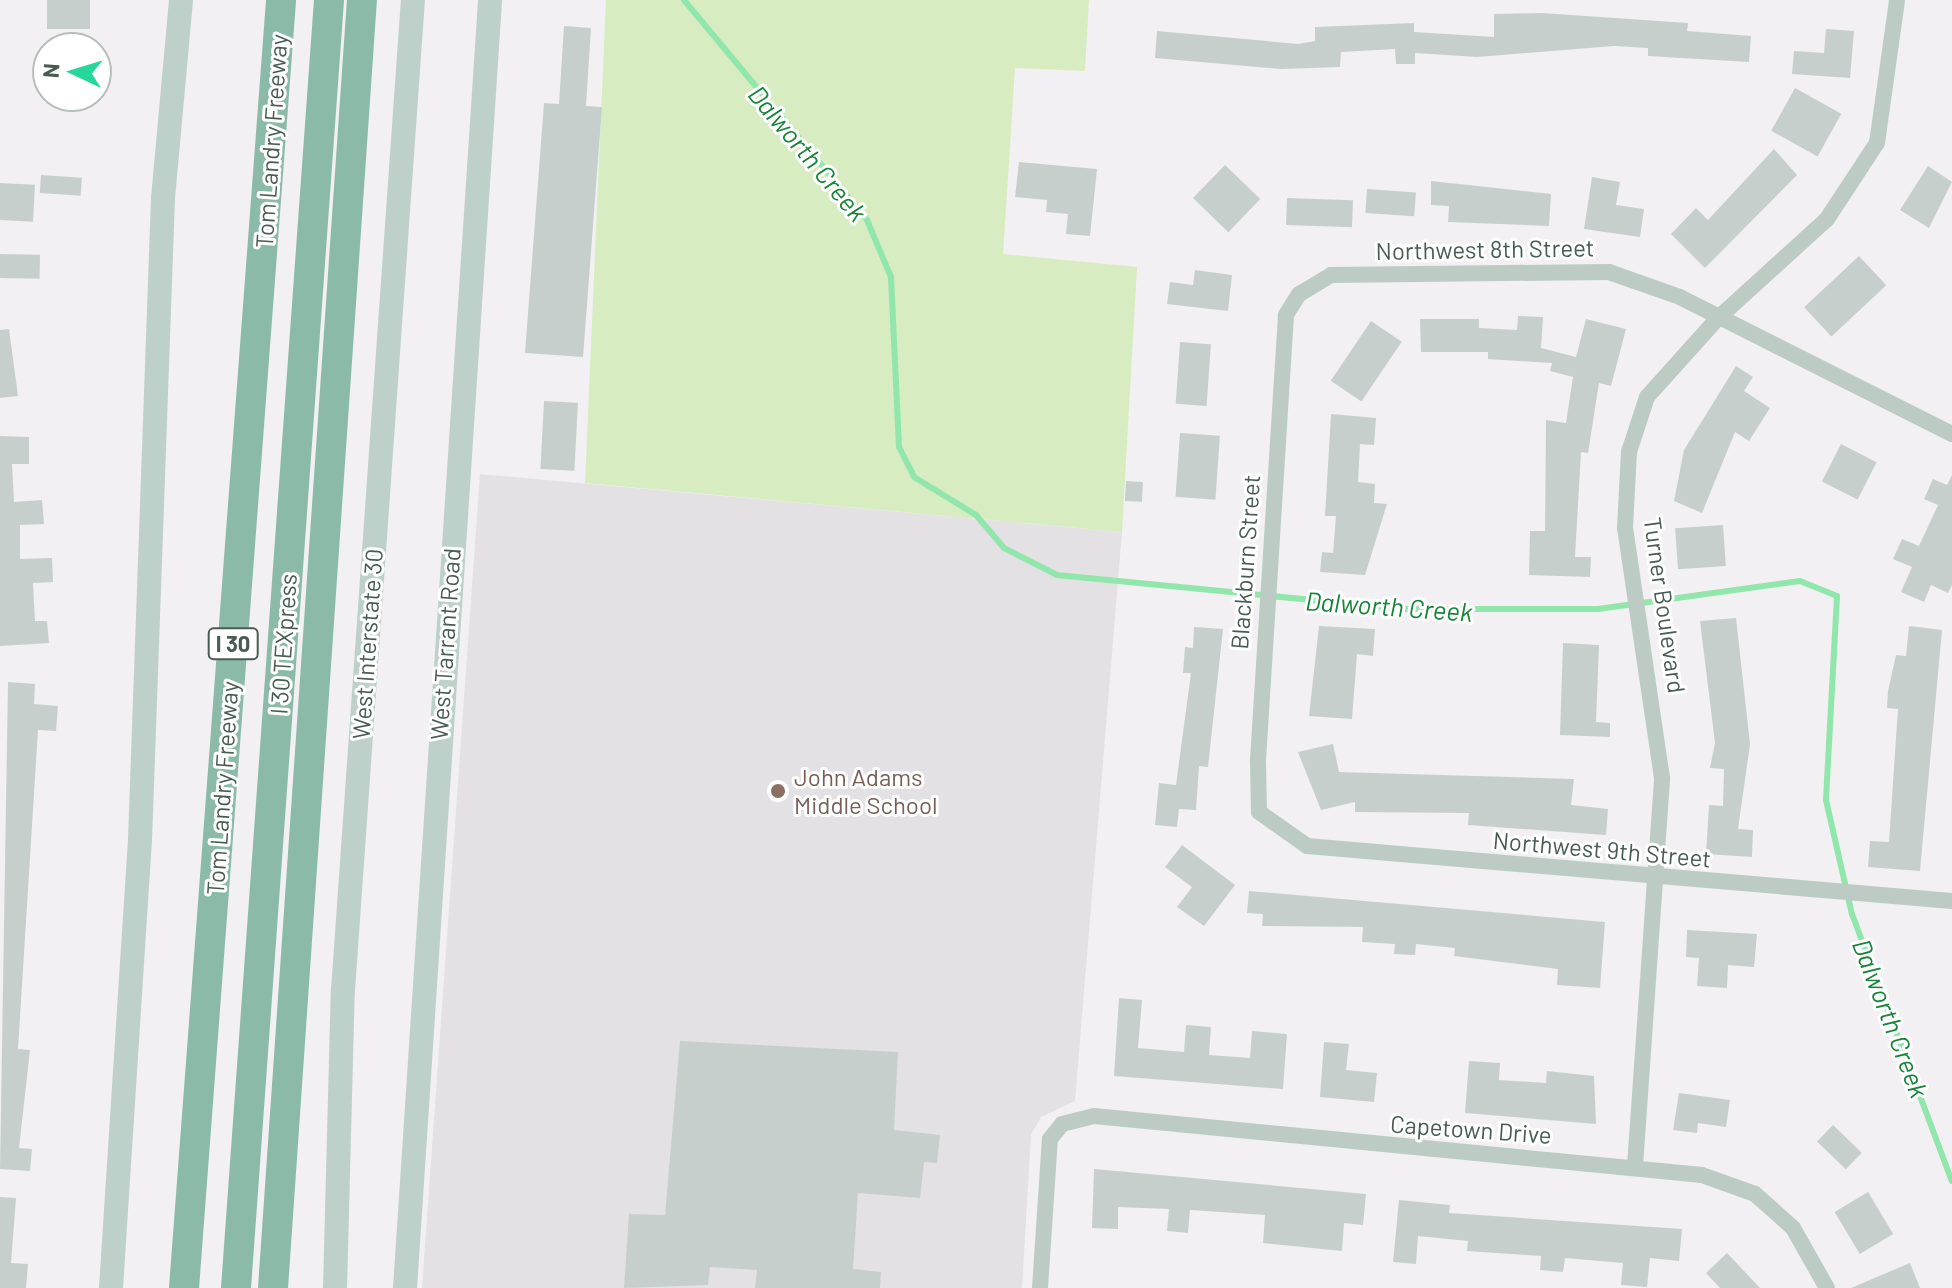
<!DOCTYPE html>
<style>
body{margin:0}
#map{position:relative;width:1952px;height:1288px;overflow:hidden;background:#f2f0f2;font-family:Barlow,sans-serif}
div>[style]{position:absolute}
[style*='--x']{left:calc(var(--x)*1px);top:calc(var(--y)*1px);width:calc(var(--w)*1px);rotate:calc(var(--a)*1deg)}
.education>*{inset:0;background:#e3e1e4}
.green>*{inset:0;background:#d7ecc1}
.stream>*{height:6px;margin:-3px;padding:0 3px;transform-origin:3px;border-radius:3px;background:#91e6ac}
.building>*{inset:0;background:#c7cfcd;transform-origin:0 0}
.street>*{height:16px;margin:-8px;padding:0 8px;transform-origin:8px;border-radius:8px;background:#bcccc4}
.secondary>*{height:24px;margin:-12px;padding:0 12px;transform-origin:12px;border-radius:12px;background:#bdd0c9}
.highway>*{height:30px;margin:-15px;padding:0 15px;transform-origin:15px;border-radius:15px;background:#8bbba8}
.dots>*{width:22px;height:22px;translate:-50% -50%;box-sizing:border-box;border:4px solid #fff;border-radius:50%}
span{translate:-50% -50%;white-space:nowrap;text-align:center;line-height:1.15;-webkit-text-stroke:6px #fff;paint-order:stroke}
.shield-label span{padding:2px 6px;background:#fff;border:2px solid;border-radius:6px;-webkit-text-stroke-width:0}
.shield-label{font-size:22px;color:#495c54;font-weight:700}
.street-label{font-size:24px;color:#495c54}
.education-label{font-size:24px;color:#785e54}
.left{translate:0 -50%;text-align:left}
.water-label{font-size:26px;color:#158537;font-style:italic}
.north{position:absolute;left:32px;top:32px;width:80px;height:80px;box-sizing:border-box;background:#fff;border:2px solid #b6bebb;border-radius:50%;rotate:274deg;font-size:22px;font-weight:700;line-height:32px;text-align:center;color:#495c54}
.north::after{content:'';display:block;margin:auto;width:28px;height:36px;background:#25d79b;clip-path:polygon(50% 0,100% 100%,50% 72%,0 100%)}
</style>
<div id="map">
<div class="education">
<div style="clip-path:polygon(480px 474px,1122px 532px,1075px 1101px,1041px 1117px,1031px 1135px,1022px 1288px,422px 1288px)"></div>
</div>
<div class="green">
<div style="clip-path:polygon(606px 0,1089px 0,1085px 71px,1015px 68px,1003px 254px,1137px 267px,1122px 532px,585px 483px)"></div>
</div>
<div class="stream">
<div style="--x:684;--y:0;--w:286;--a:50.2"></div>
<div style="--x:867;--y:220;--w:62;--a:67.2"></div>
<div style="--x:891;--y:277;--w:170;--a:87.3"></div>
<div style="--x:899;--y:447;--w:34;--a:63"></div>
<div style="--x:914;--y:477;--w:73;--a:31.5"></div>
<div style="--x:976;--y:515;--w:43;--a:49.7"></div>
<div style="--x:1004;--y:548;--w:59;--a:27"></div>
<div style="--x:1057;--y:575;--w:346;--a:5.6"></div>
<div style="--x:1401;--y:609;--w:197;--a:0"></div>
<div style="--x:1598;--y:609;--w:204;--a:-7.9"></div>
<div style="--x:1800;--y:581;--w:40;--a:22"></div>
<div style="--x:1837;--y:596;--w:204;--a:93.1"></div>
<div style="--x:1826;--y:800;--w:117;--a:77.2"></div>
<div style="--x:1852;--y:914;--w:285;--a:69.5"></div>
</div>
<div class="building">
<div style="left:47px;top:0;width:43px;height:29px"></div>
<div style="clip-path:polygon(1542px 13px,1688px 23px,1687px 31px,1751px 36px,1749px 62px,1648px 56px,1648px 48px,1614px 46px,1477px 57px,1415px 53px,1415px 64px,1396px 64px,1395px 49px,1341px 52px,1340px 67px,1281px 69px,1155px 58px,1157px 31px,1298px 44px,1315px 41px,1315px 27px,1414px 23px,1414px 32px,1494px 37px,1494px 14px)"></div>
<div style="clip-path:polygon(564px 26px,591px 28px,586px 106px,602px 107px,583px 357px,525px 353px,544px 103px,559px 104px)"></div>
<div style="clip-path:polygon(1826px 29px,1854px 31px,1850px 78px,1792px 74px,1794px 51px,1824px 53px)"></div>
<div style="left:1795px;top:88px;width:53px;height:49px;rotate:29deg"></div>
<div style="clip-path:polygon(1774px 149px,1797px 175px,1705px 268px,1671px 234px,1696px 208px,1708px 220px)"></div>
<div style="clip-path:polygon(1019px 162px,1097px 169px,1090px 236px,1066px 234px,1068px 214px,1046px 212px,1047px 200px,1015px 197px)"></div>
<div style="left:1225px;top:165px;width:49px;height:46px;rotate:44deg"></div>
<div style="clip-path:polygon(1928px 166px,1952px 182px,1929px 228px,1900px 210px)"></div>
<div style="left:41px;top:175px;width:41px;height:18px;rotate:4deg"></div>
<div style="clip-path:polygon(1592px 177px,1620px 182px,1616px 205px,1644px 209px,1640px 237px,1584px 229px)"></div>
<div style="clip-path:polygon(1431px 181px,1551px 194px,1549px 226px,1448px 222px,1449px 206px,1431px 205px)"></div>
<div style="left:0;top:183px;width:35px;height:37px;rotate:3deg"></div>
<div style="left:1367px;top:189px;width:49px;height:24px;rotate:4deg"></div>
<div style="left:1287px;top:198px;width:66px;height:27px;rotate:2deg"></div>
<div style="left:0;top:254px;width:40px;height:24px;rotate:1deg"></div>
<div style="left:1859px;top:256px;width:40px;height:75px;rotate:47deg"></div>
<div style="clip-path:polygon(1195px 270px,1232px 275px,1228px 311px,1167px 304px,1170px 282px,1193px 285px)"></div>
<div style="clip-path:polygon(1518px 316px,1543px 317px,1541px 348px,1576px 357px,1586px 319px,1626px 329px,1611px 386px,1599px 383px,1588px 453px,1581px 452px,1575px 557px,1591px 557px,1590px 577px,1529px 575px,1530px 531px,1545px 531px,1546px 420px,1566px 423px,1573px 377px,1550px 371px,1552px 363px,1488px 359px,1488px 352px,1421px 352px,1420px 319px,1479px 319px,1479px 328px,1517px 330px)"></div>
<div style="left:1371px;top:321px;width:37px;height:72px;rotate:34deg"></div>
<div style="clip-path:polygon(9px 329px,18px 396px,0 398px,0 330px)"></div>
<div style="left:1180px;top:342px;width:31px;height:62px;rotate:4deg"></div>
<div style="clip-path:polygon(1736px 366px,1753px 377px,1744px 391px,1770px 408px,1749px 441px,1735px 432px,1702px 513px,1674px 501px,1684px 450px)"></div>
<div style="left:544px;top:401px;width:34px;height:68px;rotate:3deg"></div>
<div style="clip-path:polygon(1331px 414px,1376px 418px,1374px 445px,1360px 444px,1358px 482px,1375px 484px,1374px 503px,1387px 504px,1365px 575px,1320px 572px,1322px 552px,1333px 553px,1336px 516px,1325px 516px)"></div>
<div style="left:1180px;top:433px;width:40px;height:64px;rotate:4deg"></div>
<div style="clip-path:polygon(0 436px,29px 437px,29px 464px,12px 464px,14px 502px,42px 500px,44px 524px,20px 525px,20px 559px,52px 558px,53px 582px,33px 583px,35px 621px,47px 621px,49px 643px,0 646px)"></div>
<div style="left:1841px;top:444px;width:40px;height:42px;rotate:27deg"></div>
<div style="clip-path:polygon(1952px 475px,1952px 585px,1948px 593px,1931px 585px,1924px 602px,1901px 592px,1912px 567px,1893px 559px,1902px 539px,1919px 546px,1938px 505px,1924px 499px,1933px 479px,1947px 485px)"></div>
<div style="left:1126px;top:481px;width:17px;height:20px;rotate:3deg"></div>
<div style="left:1723px;top:525px;width:41px;height:48px;rotate:86deg"></div>
<div style="clip-path:polygon(1736px 618px,1750px 744px,1738px 829px,1753px 830px,1752px 857px,1706px 854px,1709px 805px,1723px 806px,1724px 769px,1710px 768px,1715px 743px,1700px 621px)"></div>
<div style="clip-path:polygon(1319px 626px,1375px 629px,1373px 656px,1357px 654px,1352px 719px,1309px 716px)"></div>
<div style="clip-path:polygon(1909px 626px,1942px 630px,1920px 871px,1868px 867px,1870px 841px,1889px 842px,1898px 709px,1887px 708px,1888px 691px,1896px 655px,1906px 656px)"></div>
<div style="clip-path:polygon(1194px 627px,1223px 629px,1208px 767px,1199px 766px,1196px 810px,1179px 809px,1177px 827px,1155px 825px,1159px 783px,1176px 785px,1191px 673px,1183px 673px,1185px 647px,1193px 648px)"></div>
<div style="clip-path:polygon(1563px 643px,1599px 645px,1596px 722px,1610px 723px,1610px 737px,1560px 735px)"></div>
<div style="clip-path:polygon(8px 682px,35px 684px,34px 704px,58px 706px,56px 731px,38px 730px,18px 1049px,30px 1050px,19px 1148px,32px 1149px,30px 1171px,0 1169px)"></div>
<div style="clip-path:polygon(1333px 744px,1339px 772px,1574px 779px,1571px 805px,1608px 809px,1606px 835px,1468px 825px,1469px 813px,1355px 812px,1355px 802px,1321px 810px,1298px 752px)"></div>
<div style="clip-path:polygon(1182px 845px,1235px 885px,1204px 926px,1177px 907px,1192px 887px,1165px 867px)"></div>
<div style="clip-path:polygon(1249px 891px,1605px 922px,1600px 988px,1557px 985px,1558px 969px,1454px 956px,1455px 948px,1416px 944px,1415px 955px,1394px 954px,1395px 944px,1362px 942px,1363px 927px,1262px 926px,1263px 914px,1247px 913px)"></div>
<div style="clip-path:polygon(1687px 930px,1757px 934px,1754px 967px,1728px 965px,1727px 988px,1697px 986px,1699px 958px,1686px 957px)"></div>
<div style="clip-path:polygon(1119px 998px,1142px 1000px,1138px 1048px,1184px 1052px,1186px 1025px,1211px 1027px,1209px 1055px,1250px 1058px,1252px 1031px,1287px 1034px,1283px 1089px,1114px 1076px)"></div>
<div style="clip-path:polygon(680px 1041px,898px 1052px,894px 1130px,940px 1135px,937px 1163px,924px 1162px,920px 1198px,858px 1193px,853px 1269px,881px 1272px,880px 1288px,755px 1288px,757px 1270px,710px 1267px,708px 1285px,624px 1288px,629px 1214px,665px 1215px)"></div>
<div style="clip-path:polygon(1324px 1042px,1349px 1044px,1346px 1070px,1377px 1073px,1374px 1102px,1320px 1097px)"></div>
<div style="clip-path:polygon(1469px 1061px,1500px 1063px,1499px 1080px,1546px 1083px,1547px 1071px,1594px 1076px,1596px 1124px,1465px 1113px)"></div>
<div style="clip-path:polygon(1679px 1093px,1730px 1100px,1726px 1127px,1698px 1123px,1697px 1133px,1673px 1130px)"></div>
<div style="left:1833px;top:1125px;width:40px;height:23px;rotate:44deg"></div>
<div style="clip-path:polygon(1094px 1169px,1366px 1194px,1363px 1225px,1344px 1223px,1342px 1251px,1263px 1243px,1265px 1215px,1190px 1210px,1188px 1233px,1167px 1231px,1169px 1209px,1118px 1207px,1118px 1229px,1092px 1228px)"></div>
<div style="left:1868px;top:1192px;width:49px;height:39px;rotate:59deg"></div>
<div style="clip-path:polygon(0 1197px,16px 1198px,11px 1263px,28px 1264px,26px 1288px,0 1288px)"></div>
<div style="clip-path:polygon(1399px 1200px,1450px 1205px,1449px 1213px,1682px 1229px,1679px 1261px,1650px 1258px,1647px 1287px,1621px 1285px,1623px 1263px,1565px 1258px,1563px 1272px,1540px 1270px,1541px 1256px,1467px 1251px,1468px 1241px,1418px 1236px,1416px 1264px,1393px 1262px)"></div>
<div style="clip-path:polygon(1727px 1253px,1760px 1288px,1720px 1288px,1706px 1273px)"></div>
<div style="clip-path:polygon(1910px 1263px,1920px 1288px,1851px 1288px)"></div>
</div>
<div class="street">
<div style="--x:1952;--y:434;--w:305;--a:-153.3"></div>
<div style="--x:1680;--y:297;--w:75;--a:-160.6"></div>
<div style="--x:1609;--y:272;--w:278;--a:179.4"></div>
<div style="--x:1331;--y:275;--w:37;--a:149"></div>
<div style="--x:1299;--y:294;--w:25;--a:122"></div>
<div style="--x:1286;--y:315;--w:447;--a:93.6"></div>
<div style="--x:1258;--y:761;--w:51;--a:88.9"></div>
<div style="--x:1259;--y:812;--w:59;--a:35.3"></div>
<div style="--x:1307;--y:846;--w:647;--a:4.87"></div>
<div style="--x:1635;--y:1166;--w:389;--a:-86"></div>
<div style="--x:1662;--y:778;--w:253;--a:-98.4"></div>
<div style="--x:1625;--y:528;--w:76;--a:-87"></div>
<div style="--x:1629;--y:452;--w:58;--a:-71.9"></div>
<div style="--x:1647;--y:397;--w:103;--a:-48.1"></div>
<div style="--x:1716;--y:320;--w:150;--a:-42.3"></div>
<div style="--x:1827;--y:219;--w:91;--a:-56.7"></div>
<div style="--x:1877;--y:143;--w:144;--a:-82"></div>
<div style="--x:1040;--y:1288;--w:149;--a:-86.2"></div>
<div style="--x:1050;--y:1139;--w:19;--a:-51"></div>
<div style="--x:1062;--y:1124;--w:33;--a:-14"></div>
<div style="--x:1094;--y:1116;--w:611;--a:5.54"></div>
<div style="--x:1702;--y:1175;--w:56;--a:19.7"></div>
<div style="--x:1755;--y:1194;--w:51;--a:41.8"></div>
<div style="--x:1793;--y:1228;--w:69;--a:60.5"></div>
</div>
<div class="secondary">
<div style="--x:111;--y:1288;--w:449;--a:-86.3"></div>
<div style="--x:140;--y:840;--w:642;--a:-87.95"></div>
<div style="--x:163;--y:198;--w:199;--a:-84.8"></div>
<div style="--x:335;--y:1288;--w:298;--a:-88.5"></div>
<div style="--x:343;--y:990;--w:992;--a:-85.96"></div>
<div style="--x:405;--y:1288;--w:1291;--a:-86.22"></div>
</div>
<div class="highway">
<div style="--x:184;--y:1288;--w:1292;--a:-85.69"></div>
<div style="--x:236;--y:1288;--w:1291;--a:-85.87"></div>
<div style="--x:273;--y:1288;--w:1291;--a:-86.05"></div>
</div>
<div class="dots">
<div style="left:778px;top:791px;background:#8d6e63"></div>
</div>
<div class="shield-label">
<span style="left:233px;top:644px">I 30</span>
</div>
<div class="street-label">
<span style="left:271px;top:141px;rotate:-86deg">Tom Landry Freeway</span>
<span style="left:1485px;top:249px;rotate:-1deg">Northwest 8th Street</span>
<span style="left:1245px;top:562px;rotate:-86deg">Blackburn Street</span>
<span style="left:1665px;top:605px;rotate:82deg">Turner Boulevard</span>
<span style="left:283px;top:644px;rotate:-86deg">I 30 TEXpress</span>
<span style="left:367px;top:644px;rotate:-86deg">West Interstate 30</span>
<span style="left:445px;top:644px;rotate:-86deg">West Tarrant Road</span>
<span style="left:222px;top:788px;rotate:-86deg">Tom Landry Freeway</span>
<span style="left:1602px;top:849px;rotate:5deg">Northwest 9th Street</span>
<span style="left:1471px;top:1129px;rotate:4deg">Capetown Drive</span>
</div>
<div class="education-label">
<span class="left" style="left:794px;top:791px">John Adams<br>Middle School</span>
</div>
<div class="water-label">
<span style="left:808px;top:153px;rotate:50deg">Dalworth Creek</span>
<span style="left:1389px;top:606px;rotate:4deg">Dalworth Creek</span>
<span style="left:1891px;top:1018px;rotate:69deg">Dalworth Creek</span>
</div>
<div class="north">N</div>
</div>
